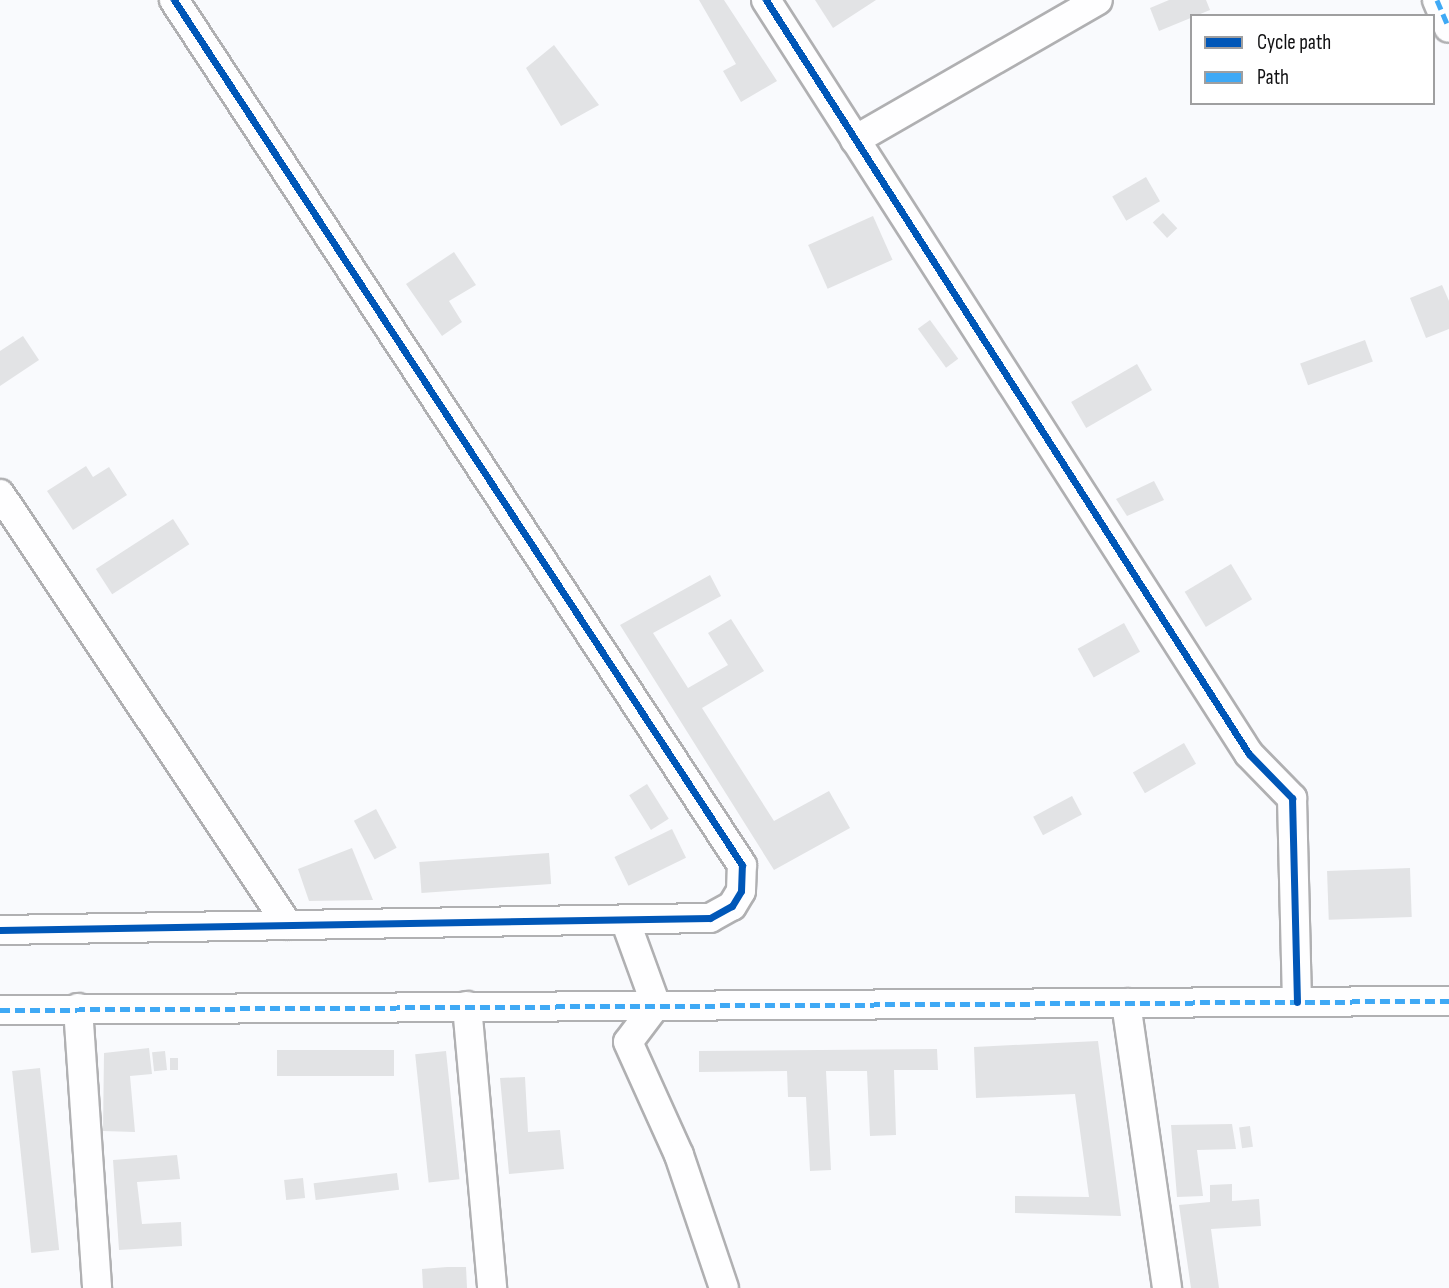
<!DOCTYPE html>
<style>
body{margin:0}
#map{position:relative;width:1449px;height:1288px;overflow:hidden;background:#f9fafd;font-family:"Sofia Sans Condensed",sans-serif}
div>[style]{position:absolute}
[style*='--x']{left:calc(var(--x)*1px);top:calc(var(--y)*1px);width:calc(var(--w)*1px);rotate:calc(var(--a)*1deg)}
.building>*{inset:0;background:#e2e3e5;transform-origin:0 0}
.roads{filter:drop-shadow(2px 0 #b0b0b2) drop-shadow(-2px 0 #b0b0b2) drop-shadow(0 2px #b0b0b2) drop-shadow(0 -2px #b0b0b2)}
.minor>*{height:28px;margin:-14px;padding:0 14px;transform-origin:14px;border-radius:14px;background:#fefeff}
.quiet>*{height:5px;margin-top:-2.5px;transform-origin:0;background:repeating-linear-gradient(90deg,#3fa9f5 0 10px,transparent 0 15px)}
.cycleway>*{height:7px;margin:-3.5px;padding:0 3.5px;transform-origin:3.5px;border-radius:3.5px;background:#0057b8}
span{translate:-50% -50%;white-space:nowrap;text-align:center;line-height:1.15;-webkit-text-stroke:6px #fff;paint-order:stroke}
.legend{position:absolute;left:1190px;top:14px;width:245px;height:91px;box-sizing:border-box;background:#fff;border:2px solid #9f9fa0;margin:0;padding:9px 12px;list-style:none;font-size:21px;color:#101012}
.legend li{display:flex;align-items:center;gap:14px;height:35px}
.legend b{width:35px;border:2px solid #9f9fa0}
</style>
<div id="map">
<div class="building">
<div style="clip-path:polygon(699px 0,724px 0,777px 81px,741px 102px,723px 71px,736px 64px)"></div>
<div style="clip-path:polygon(815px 0,876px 0,833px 28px)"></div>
<div style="clip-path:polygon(1169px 0,1206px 0,1210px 10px,1159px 31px,1150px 8px)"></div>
<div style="clip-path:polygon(554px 45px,599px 105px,561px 126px,526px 68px)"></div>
<div style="left:1146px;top:177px;width:28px;height:39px;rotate:60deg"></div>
<div style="left:1163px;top:213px;width:21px;height:14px;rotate:47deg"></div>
<div style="left:873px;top:216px;width:48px;height:71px;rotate:66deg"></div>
<div style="clip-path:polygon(454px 252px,476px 285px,449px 301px,462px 322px,442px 336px,406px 284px)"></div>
<div style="clip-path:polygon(1442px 285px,1449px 301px,1449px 329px,1426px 338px,1410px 298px)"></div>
<div style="left:930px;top:320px;width:48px;height:15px;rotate:54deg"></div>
<div style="clip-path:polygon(23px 336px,39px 360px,0 386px,0 351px)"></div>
<div style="left:1365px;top:340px;width:23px;height:69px;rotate:70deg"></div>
<div style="left:1137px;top:364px;width:30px;height:76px;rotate:60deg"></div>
<div style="clip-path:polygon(86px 466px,93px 477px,109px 467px,127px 495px,73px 530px,47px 491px)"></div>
<div style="clip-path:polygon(1154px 481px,1164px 500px,1127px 516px,1116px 499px)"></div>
<div style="left:173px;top:519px;width:30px;height:92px;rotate:57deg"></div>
<div style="left:1231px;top:564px;width:41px;height:54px;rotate:59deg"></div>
<div style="clip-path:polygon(710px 575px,721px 596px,653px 633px,688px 688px,728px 665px,708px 633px,731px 619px,764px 671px,702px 708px,774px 821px,829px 791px,850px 828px,774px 870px,620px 625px)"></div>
<div style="left:1124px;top:623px;width:33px;height:53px;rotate:61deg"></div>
<div style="left:1184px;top:743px;width:24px;height:59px;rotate:60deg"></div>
<div style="left:647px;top:784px;width:41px;height:21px;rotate:58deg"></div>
<div style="left:1072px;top:796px;width:21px;height:44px;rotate:62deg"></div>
<div style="left:376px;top:809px;width:44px;height:25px;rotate:62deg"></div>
<div style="left:672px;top:829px;width:32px;height:64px;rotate:64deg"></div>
<div style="clip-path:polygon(352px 848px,373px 900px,309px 901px,298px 869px)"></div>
<div style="left:549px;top:853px;width:31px;height:130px;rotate:86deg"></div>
<div style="left:1410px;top:868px;width:49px;height:83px;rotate:88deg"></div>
<div style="clip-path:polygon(1098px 1041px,1121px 1216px,1015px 1213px,1015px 1196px,1089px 1197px,1075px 1094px,976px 1098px,974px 1047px)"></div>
<div style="clip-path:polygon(149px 1048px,152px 1074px,130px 1076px,135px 1132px,103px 1131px,104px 1053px)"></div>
<div style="clip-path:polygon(937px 1049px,938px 1070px,894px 1070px,896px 1135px,870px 1136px,867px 1071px,826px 1071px,831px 1170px,810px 1171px,806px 1097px,788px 1097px,787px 1071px,699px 1072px,699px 1051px)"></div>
<div style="left:394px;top:1050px;width:26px;height:117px;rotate:90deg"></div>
<div style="left:165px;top:1051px;width:19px;height:13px;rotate:84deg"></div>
<div style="left:446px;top:1051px;width:129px;height:31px;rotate:84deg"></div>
<div style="left:170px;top:1058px;width:8px;height:12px"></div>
<div style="left:40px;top:1068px;width:183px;height:28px;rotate:84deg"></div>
<div style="clip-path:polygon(525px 1077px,528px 1132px,560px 1130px,564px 1169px,509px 1174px,500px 1078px)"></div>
<div style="clip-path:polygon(1232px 1124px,1236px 1149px,1197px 1150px,1203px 1196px,1177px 1197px,1171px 1125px)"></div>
<div style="left:1250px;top:1126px;width:21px;height:11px;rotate:82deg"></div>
<div style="clip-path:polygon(177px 1155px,180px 1179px,137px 1182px,142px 1224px,181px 1222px,182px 1246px,119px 1250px,113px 1160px)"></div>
<div style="left:397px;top:1173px;width:17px;height:84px;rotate:83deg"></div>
<div style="left:303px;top:1178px;width:20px;height:19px;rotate:84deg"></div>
<div style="clip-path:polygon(1232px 1184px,1232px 1201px,1259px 1199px,1261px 1226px,1211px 1229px,1219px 1288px,1191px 1288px,1179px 1205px,1210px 1202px,1210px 1185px)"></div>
<div style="clip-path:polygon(447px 1267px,466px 1267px,467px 1288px,423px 1288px,422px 1269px)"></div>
</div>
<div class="roads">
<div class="minor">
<div style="--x:766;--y:0;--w:895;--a:57.36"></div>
<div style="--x:1249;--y:754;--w:62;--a:45.7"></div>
<div style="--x:1292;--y:798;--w:204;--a:88.6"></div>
<div style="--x:1437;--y:0;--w:30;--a:67"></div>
<div style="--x:855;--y:140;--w:280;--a:-29.9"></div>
<div style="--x:0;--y:494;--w:518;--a:56.25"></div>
<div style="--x:625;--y:920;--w:90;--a:70"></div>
<div style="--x:656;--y:1005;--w:46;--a:127.1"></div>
<div style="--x:628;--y:1042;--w:124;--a:65.7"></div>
<div style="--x:679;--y:1155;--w:140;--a:71.3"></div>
<div style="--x:0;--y:930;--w:710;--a:-0.97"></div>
<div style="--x:710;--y:918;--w:25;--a:-29"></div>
<div style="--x:732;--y:906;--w:17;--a:-59"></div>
<div style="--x:741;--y:891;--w:26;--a:-88"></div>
<div style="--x:742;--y:865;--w:1035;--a:-123.29"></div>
<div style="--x:1126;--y:1003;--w:288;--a:81.8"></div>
<div style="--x:467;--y:1006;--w:283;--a:84.9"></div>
<div style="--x:78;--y:1008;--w:281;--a:86.1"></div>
<div style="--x:0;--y:1010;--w:1449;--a:-0.36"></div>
</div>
</div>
<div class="quiet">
<div style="--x:1437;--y:0;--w:30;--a:67"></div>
<div style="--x:0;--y:1010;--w:1449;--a:-0.36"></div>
</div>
<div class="cycleway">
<div style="--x:766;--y:0;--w:895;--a:57.36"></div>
<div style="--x:1249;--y:754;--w:62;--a:45.7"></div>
<div style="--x:1292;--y:798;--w:204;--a:88.6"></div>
<div style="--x:0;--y:930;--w:710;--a:-0.97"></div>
<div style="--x:710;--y:918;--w:25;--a:-29"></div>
<div style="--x:732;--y:906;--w:17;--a:-59"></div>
<div style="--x:741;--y:891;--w:26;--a:-88"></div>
<div style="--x:742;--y:865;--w:1035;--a:-123.29"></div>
</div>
<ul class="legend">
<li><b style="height:9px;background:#0057b8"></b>Cycle path</li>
<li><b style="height:9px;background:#3fa9f5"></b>Path</li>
</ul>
</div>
